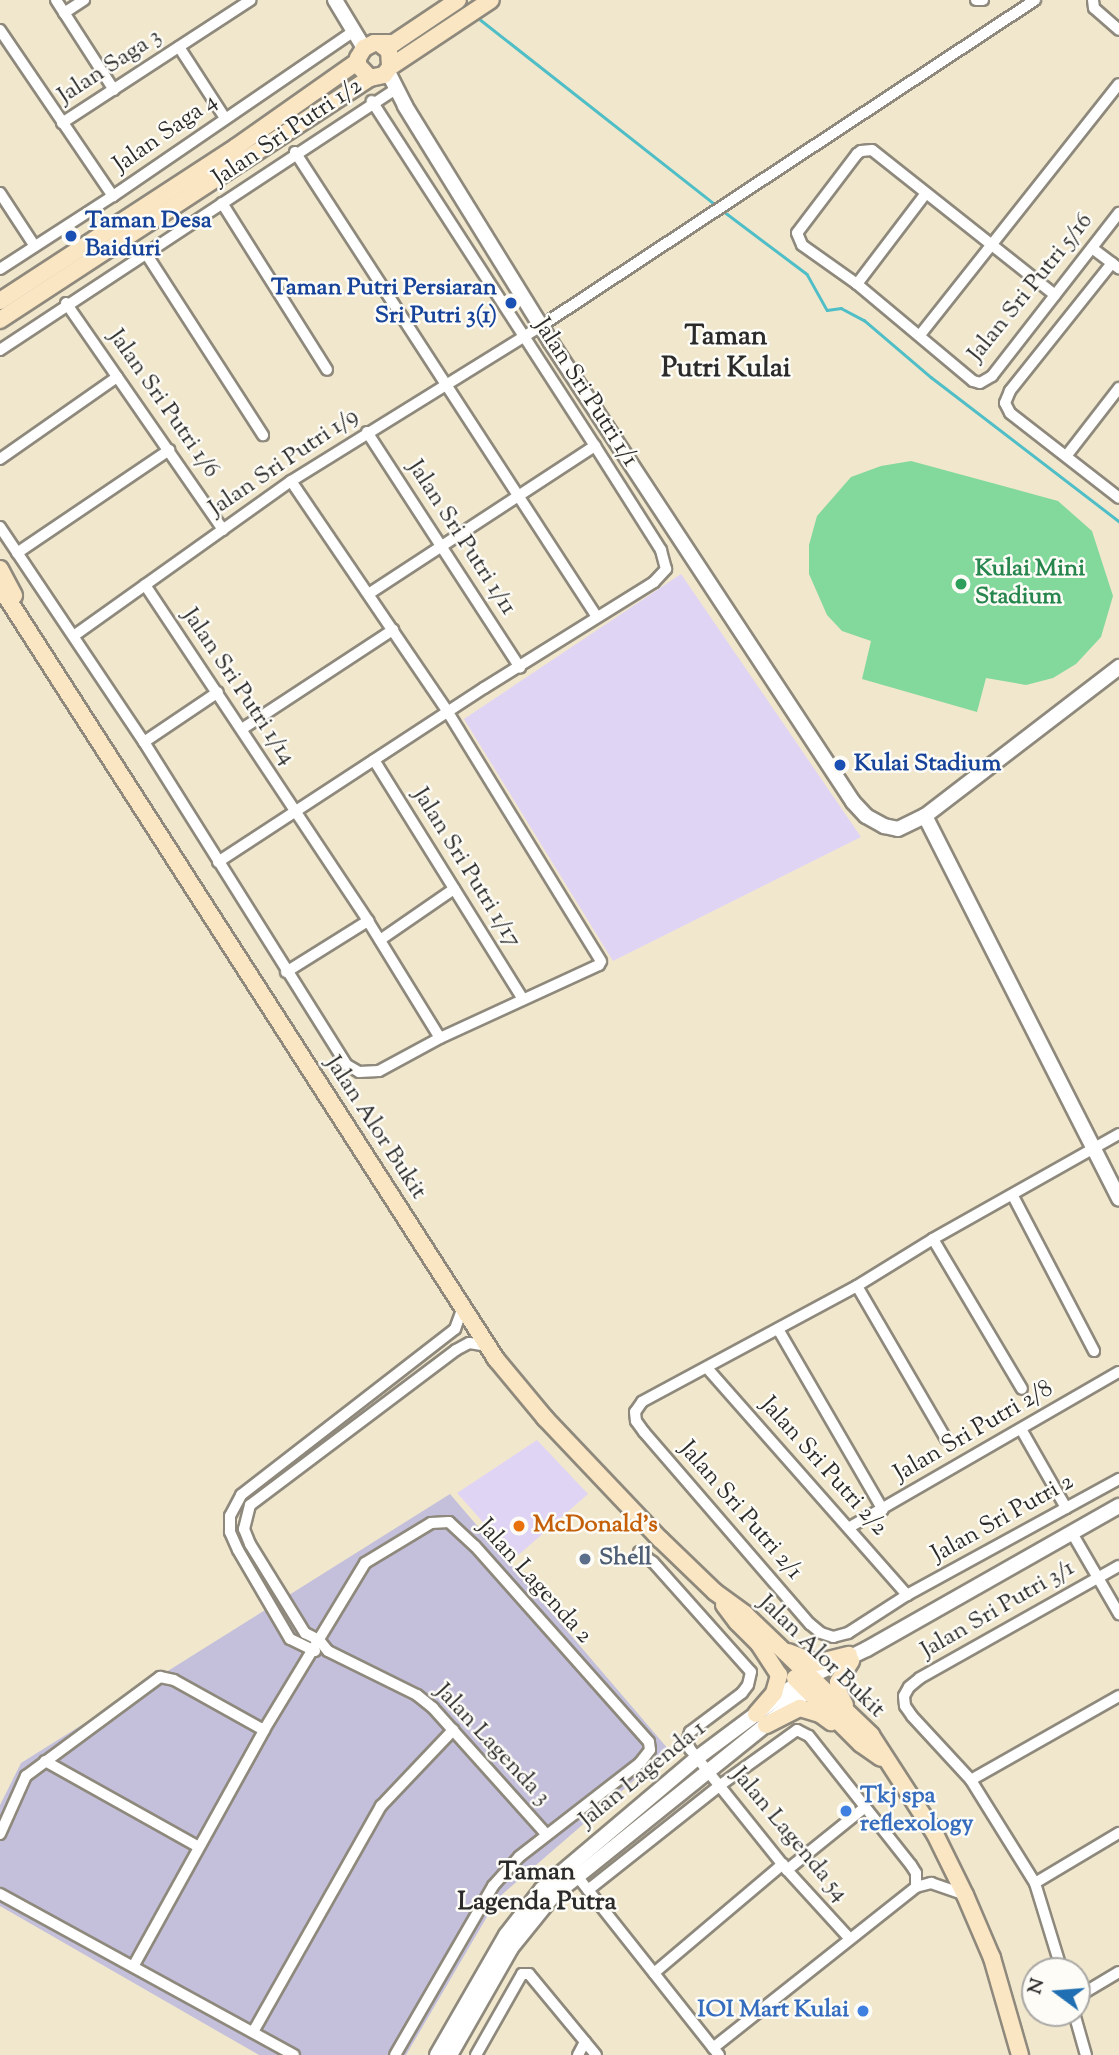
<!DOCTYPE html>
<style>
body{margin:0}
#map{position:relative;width:1119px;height:2055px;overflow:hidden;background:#f1e7cd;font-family:"Sorts Mill Goudy",serif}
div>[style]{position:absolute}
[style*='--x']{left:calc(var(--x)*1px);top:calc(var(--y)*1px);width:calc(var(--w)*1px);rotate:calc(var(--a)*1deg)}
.built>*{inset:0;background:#e0d4f4}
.industrial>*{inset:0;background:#c4c0db}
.green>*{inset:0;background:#83d99c}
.stream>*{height:2.5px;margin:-1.25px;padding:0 1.25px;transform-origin:1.25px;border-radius:1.25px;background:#4fbec6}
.roads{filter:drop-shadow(2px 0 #8e897c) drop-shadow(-2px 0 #8e897c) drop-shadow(0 2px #8e897c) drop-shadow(0 -2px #8e897c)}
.minor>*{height:10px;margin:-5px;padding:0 5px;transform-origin:5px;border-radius:5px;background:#fff}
.tertiary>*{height:14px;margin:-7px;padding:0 7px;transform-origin:7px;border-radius:7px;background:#fff}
.secondary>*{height:16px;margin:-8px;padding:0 8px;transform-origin:8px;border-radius:8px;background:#fbe6c4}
.dots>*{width:19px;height:19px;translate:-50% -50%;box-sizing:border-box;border:4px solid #fdfcf7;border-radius:50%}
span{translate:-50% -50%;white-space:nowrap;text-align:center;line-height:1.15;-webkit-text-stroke:5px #fdfcf7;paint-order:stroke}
.street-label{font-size:24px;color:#2b2b2b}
.transit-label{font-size:24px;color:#164399;font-weight:700}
.left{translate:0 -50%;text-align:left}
.right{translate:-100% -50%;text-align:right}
.leisure-label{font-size:24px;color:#27864d;font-weight:700}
.food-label{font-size:24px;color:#c56008;font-weight:700}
.service-label{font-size:24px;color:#4e5e75;font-weight:700}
.shop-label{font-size:24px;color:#366cbe;font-weight:700}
.neighbourhood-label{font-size:26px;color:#2b2b2b;font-weight:700}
.quarter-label{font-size:28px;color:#2b2b2b;font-weight:700}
.north{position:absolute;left:1021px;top:1957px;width:70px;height:70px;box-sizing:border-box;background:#fdfcf7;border:2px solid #a9a8a5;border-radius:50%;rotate:286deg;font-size:19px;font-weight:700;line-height:28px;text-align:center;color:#2b2b2b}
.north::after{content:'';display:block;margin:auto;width:24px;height:32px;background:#1f6fb2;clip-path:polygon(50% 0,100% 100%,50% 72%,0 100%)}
</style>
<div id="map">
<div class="built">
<div style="clip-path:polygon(681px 574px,861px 837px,613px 961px,464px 719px)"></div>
<div style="clip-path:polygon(537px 1440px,588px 1494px,515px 1558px,457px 1493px)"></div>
</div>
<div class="industrial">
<div style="clip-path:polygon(450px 1494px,669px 1750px,498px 1898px,406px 2055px,259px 2055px,0 1906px,0 1805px,21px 1763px)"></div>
</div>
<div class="green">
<div style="clip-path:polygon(911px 461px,1058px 501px,1092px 531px,1113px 596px,1101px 637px,1076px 664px,1053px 678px,1026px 685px,986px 678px,977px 712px,862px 679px,871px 641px,842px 631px,827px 615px,809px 574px,809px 545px,817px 516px,851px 477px,881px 466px)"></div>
</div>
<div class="stream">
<div style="--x:477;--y:17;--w:305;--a:38.2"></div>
<div style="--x:722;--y:210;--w:106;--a:37"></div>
<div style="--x:807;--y:274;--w:41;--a:60.9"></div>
<div style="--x:827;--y:310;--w:14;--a:-8"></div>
<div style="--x:841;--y:308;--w:26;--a:28"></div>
<div style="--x:864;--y:320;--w:88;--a:40.4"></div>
<div style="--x:931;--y:377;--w:237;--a:37.5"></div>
</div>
<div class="roads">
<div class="minor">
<div style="--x:56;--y:0;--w:107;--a:57.2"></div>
<div style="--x:976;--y:0;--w:7;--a:0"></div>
<div style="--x:1093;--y:0;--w:8;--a:83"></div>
<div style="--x:1094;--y:8;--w:33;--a:41"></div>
<div style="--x:64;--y:13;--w:24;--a:-33"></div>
<div style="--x:0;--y:30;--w:201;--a:55.8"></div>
<div style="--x:179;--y:47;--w:85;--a:57.1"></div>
<div style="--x:62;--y:123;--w:225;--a:-33.1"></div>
<div style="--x:295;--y:152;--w:554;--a:57"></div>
<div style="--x:0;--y:193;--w:62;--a:56.8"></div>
<div style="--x:222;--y:203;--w:197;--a:57.8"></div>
<div style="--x:1092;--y:248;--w:34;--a:37"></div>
<div style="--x:145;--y:252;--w:218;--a:57.2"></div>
<div style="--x:1112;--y:263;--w:164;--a:128.6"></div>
<div style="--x:1010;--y:391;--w:13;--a:113"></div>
<div style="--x:1005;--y:403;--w:11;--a:63"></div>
<div style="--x:1010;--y:413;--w:138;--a:37.9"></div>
<div style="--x:0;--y:269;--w:135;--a:-32.9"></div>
<div style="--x:113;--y:196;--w:292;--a:-34.4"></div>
<div style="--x:857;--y:284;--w:114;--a:-52.8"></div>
<div style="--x:1055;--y:295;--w:233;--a:-141.6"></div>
<div style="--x:872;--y:150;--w:11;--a:175"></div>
<div style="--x:861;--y:151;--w:5;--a:143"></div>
<div style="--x:857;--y:154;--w:99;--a:127.2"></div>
<div style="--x:797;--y:233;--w:13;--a:67"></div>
<div style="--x:802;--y:245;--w:67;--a:35.3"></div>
<div style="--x:857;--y:284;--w:151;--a:39.9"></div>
<div style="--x:973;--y:381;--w:7;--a:16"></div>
<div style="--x:980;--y:383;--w:14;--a:-30"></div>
<div style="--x:992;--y:376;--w:207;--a:-52.1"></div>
<div style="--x:66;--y:303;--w:276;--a:55.3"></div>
<div style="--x:920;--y:335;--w:320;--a:-51.6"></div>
<div style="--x:0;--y:350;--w:468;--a:-33.4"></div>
<div style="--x:367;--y:432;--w:281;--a:57"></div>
<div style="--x:1067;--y:455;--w:85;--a:-52.2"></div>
<div style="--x:0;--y:459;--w:143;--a:-35"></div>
<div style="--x:0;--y:527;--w:259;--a:56.2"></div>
<div style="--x:144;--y:742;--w:381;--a:57.9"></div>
<div style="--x:347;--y:1065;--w:14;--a:30"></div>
<div style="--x:359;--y:1072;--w:20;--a:-3"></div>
<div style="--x:379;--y:1071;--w:69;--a:-28.4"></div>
<div style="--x:440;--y:1038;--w:175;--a:-24.7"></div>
<div style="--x:599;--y:965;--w:4;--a:-63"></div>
<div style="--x:601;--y:961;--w:292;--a:-121.6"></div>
<div style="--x:448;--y:712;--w:279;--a:-124.2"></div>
<div style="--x:17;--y:553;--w:184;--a:-34.1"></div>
<div style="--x:145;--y:585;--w:403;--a:56.4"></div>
<div style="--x:368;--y:921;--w:137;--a:58.4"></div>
<div style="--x:370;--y:593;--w:269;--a:-33.2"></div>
<div style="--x:75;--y:635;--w:265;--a:-35.5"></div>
<div style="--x:291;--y:481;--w:294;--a:-31.8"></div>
<div style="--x:541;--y:326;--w:592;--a:-33.42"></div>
<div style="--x:242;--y:729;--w:181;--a:-33.3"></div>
<div style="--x:144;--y:742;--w:89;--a:-34"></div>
<div style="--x:374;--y:760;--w:282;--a:58.1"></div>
<div style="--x:218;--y:862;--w:318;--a:-33.2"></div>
<div style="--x:484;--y:688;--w:200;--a:-31.9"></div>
<div style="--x:654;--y:582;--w:18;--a:-47"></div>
<div style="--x:666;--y:569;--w:20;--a:-105"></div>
<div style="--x:661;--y:550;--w:123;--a:-122.4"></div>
<div style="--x:595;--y:446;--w:411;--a:-122.9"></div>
<div style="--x:380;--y:940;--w:90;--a:-34.6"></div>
<div style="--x:286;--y:972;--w:97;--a:-31.9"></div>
<div style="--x:1119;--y:1134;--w:214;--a:150.6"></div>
<div style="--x:933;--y:1239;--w:89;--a:148.3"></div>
<div style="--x:857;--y:1286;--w:244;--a:151.7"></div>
<div style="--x:642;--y:1402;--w:12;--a:125"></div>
<div style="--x:635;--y:1412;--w:9;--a:84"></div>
<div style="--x:636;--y:1421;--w:14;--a:54"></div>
<div style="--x:644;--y:1432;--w:254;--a:49.2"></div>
<div style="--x:810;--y:1624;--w:14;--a:39"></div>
<div style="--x:821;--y:1633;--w:13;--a:18"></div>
<div style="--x:833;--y:1637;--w:16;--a:-15"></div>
<div style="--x:848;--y:1633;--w:70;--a:-32.8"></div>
<div style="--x:907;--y:1595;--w:242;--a:-28.7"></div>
<div style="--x:1013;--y:1196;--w:175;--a:62.4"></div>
<div style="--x:933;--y:1239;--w:174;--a:59.3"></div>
<div style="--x:857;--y:1286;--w:177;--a:59.8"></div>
<div style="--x:778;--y:1329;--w:209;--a:59.9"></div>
<div style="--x:488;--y:1346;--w:19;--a:-171"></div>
<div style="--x:469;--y:1343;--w:15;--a:152"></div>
<div style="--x:456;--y:1350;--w:258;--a:143"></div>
<div style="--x:250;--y:1505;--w:25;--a:104"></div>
<div style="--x:244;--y:1529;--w:16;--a:68"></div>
<div style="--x:250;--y:1544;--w:105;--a:58.3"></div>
<div style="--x:305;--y:1633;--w:16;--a:27"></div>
<div style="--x:319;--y:1640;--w:14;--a:51"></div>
<div style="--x:328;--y:1651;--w:99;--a:26.3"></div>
<div style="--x:417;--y:1695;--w:21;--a:39"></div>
<div style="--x:433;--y:1708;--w:169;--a:48.1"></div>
<div style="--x:707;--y:1368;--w:303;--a:48.6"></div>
<div style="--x:1021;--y:1429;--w:91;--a:60.3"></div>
<div style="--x:850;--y:1527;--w:310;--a:-30"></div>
<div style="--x:1072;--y:1533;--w:94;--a:59.9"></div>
<div style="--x:639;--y:1552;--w:17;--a:36"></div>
<div style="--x:653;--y:1562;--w:147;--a:48.3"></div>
<div style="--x:751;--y:1672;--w:13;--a:103"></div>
<div style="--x:748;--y:1685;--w:10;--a:127"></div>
<div style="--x:742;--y:1693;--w:65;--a:143.1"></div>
<div style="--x:690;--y:1732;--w:10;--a:107"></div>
<div style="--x:687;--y:1742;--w:8;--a:67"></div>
<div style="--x:690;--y:1749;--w:155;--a:51.3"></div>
<div style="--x:787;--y:1870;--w:93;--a:47.6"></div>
<div style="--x:315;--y:1651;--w:28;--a:-154"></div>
<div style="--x:290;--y:1639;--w:103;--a:-120.3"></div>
<div style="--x:238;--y:1550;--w:20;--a:-114"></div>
<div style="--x:230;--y:1532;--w:16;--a:-90"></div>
<div style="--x:230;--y:1516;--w:24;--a:-62"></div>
<div style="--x:241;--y:1495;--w:271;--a:-37.8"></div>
<div style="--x:455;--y:1329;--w:23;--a:-70"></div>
<div style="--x:45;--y:1761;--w:176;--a:29.2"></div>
<div style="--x:971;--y:1780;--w:170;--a:-29.6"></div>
<div style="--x:0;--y:1834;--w:64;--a:-65.9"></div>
<div style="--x:26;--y:1776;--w:167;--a:-36.5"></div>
<div style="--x:160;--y:1677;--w:14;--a:12"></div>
<div style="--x:174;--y:1680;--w:103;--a:29.1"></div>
<div style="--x:787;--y:1870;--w:99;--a:-38.8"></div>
<div style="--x:573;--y:1871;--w:235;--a:51.6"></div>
<div style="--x:1035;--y:1883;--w:98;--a:-30.8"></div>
<div style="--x:588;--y:1890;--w:167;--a:-38.4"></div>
<div style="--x:719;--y:1786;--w:96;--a:-35.7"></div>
<div style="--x:797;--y:1730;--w:13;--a:27"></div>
<div style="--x:809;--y:1736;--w:164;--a:51.7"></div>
<div style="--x:911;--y:1865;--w:9;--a:58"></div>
<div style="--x:916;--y:1873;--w:14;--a:90"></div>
<div style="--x:0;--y:1894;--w:335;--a:28.7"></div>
<div style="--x:134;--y:1965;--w:269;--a:-61"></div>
<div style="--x:264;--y:1730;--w:195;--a:-58.8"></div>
<div style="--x:365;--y:1563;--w:77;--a:-31.2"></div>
<div style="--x:431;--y:1523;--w:18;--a:-3"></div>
<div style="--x:449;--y:1522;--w:35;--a:43"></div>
<div style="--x:475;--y:1546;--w:262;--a:48.4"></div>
<div style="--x:649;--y:1742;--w:8;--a:83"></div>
<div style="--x:650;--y:1750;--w:16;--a:128"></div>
<div style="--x:640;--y:1763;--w:153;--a:142.2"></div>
<div style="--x:519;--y:1857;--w:39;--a:132"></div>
<div style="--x:493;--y:1886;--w:195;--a:120.1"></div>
<div style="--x:1062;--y:1971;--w:92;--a:-107.1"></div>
<div style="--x:1035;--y:1883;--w:121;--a:-121.9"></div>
<div style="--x:971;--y:1780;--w:87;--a:-132.7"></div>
<div style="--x:912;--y:1716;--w:12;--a:-125"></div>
<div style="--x:905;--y:1706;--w:10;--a:-96"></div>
<div style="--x:904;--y:1696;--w:10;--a:-61"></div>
<div style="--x:909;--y:1687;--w:14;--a:-39"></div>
<div style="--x:920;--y:1678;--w:228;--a:-29.4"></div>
<div style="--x:654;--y:1973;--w:169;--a:-40.2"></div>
<div style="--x:1077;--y:1997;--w:49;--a:-30.8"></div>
<div style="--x:1074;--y:2013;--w:44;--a:74.1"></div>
<div style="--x:253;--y:2032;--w:260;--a:-60.5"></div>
<div style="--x:381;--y:1806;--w:105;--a:-46.5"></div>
<div style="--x:713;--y:2048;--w:259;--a:-38.4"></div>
<div style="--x:916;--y:1887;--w:16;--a:-15"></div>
<div style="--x:931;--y:1883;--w:36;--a:19"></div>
<div style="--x:476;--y:2055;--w:93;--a:-60.4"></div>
<div style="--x:522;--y:1974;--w:7;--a:0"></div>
<div style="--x:529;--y:1974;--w:105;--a:50.4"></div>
<div style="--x:578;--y:2055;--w:15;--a:-62"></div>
</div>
<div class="tertiary">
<div style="--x:335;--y:0;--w:56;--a:58.9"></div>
<div style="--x:388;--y:72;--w:38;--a:63"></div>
<div style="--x:405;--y:106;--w:276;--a:58.3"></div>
<div style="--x:550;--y:341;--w:552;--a:56.68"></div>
<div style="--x:853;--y:802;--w:19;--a:47"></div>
<div style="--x:866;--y:816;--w:21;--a:29"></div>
<div style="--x:884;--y:826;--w:14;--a:12"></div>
<div style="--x:898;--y:829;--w:30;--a:-26"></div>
<div style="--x:925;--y:816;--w:245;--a:-37.5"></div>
<div style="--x:925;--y:816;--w:429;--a:63.1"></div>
<div style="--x:437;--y:2055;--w:138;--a:-60.1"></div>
<div style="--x:506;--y:1935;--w:58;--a:-52"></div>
<div style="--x:542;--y:1889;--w:203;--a:-40.2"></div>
<div style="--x:697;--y:1758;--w:127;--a:-36.7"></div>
<div style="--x:799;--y:1682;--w:76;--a:-25.9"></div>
<div style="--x:867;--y:1649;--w:290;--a:-29.6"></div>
<div style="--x:450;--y:2055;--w:123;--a:-60.3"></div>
<div style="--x:511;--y:1948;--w:67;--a:-51.1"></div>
<div style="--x:553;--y:1896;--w:336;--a:-38.8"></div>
</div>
<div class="secondary">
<div style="--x:380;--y:44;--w:11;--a:38"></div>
<div style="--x:389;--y:51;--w:16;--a:86"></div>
<div style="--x:390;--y:67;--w:10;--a:127"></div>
<div style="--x:384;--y:75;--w:14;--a:168"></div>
<div style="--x:370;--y:78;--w:18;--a:-133"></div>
<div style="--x:358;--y:65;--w:7;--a:-90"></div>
<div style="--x:358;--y:58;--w:12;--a:-59"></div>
<div style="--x:364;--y:48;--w:11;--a:-27"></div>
<div style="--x:374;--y:43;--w:20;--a:0"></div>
<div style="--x:394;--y:43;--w:77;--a:-33.9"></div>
<div style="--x:390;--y:67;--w:121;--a:-33.6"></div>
<div style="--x:0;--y:301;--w:282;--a:-33.1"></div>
<div style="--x:236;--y:147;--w:148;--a:-35.1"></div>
<div style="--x:0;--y:320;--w:442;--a:-33.2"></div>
<div style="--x:0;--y:569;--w:30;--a:62"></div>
<div style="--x:0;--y:587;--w:918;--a:57.28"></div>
<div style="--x:496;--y:1359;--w:77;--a:50.3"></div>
<div style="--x:545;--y:1418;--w:167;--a:46.5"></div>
<div style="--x:660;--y:1539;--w:76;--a:43.9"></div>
<div style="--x:715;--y:1592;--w:37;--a:36"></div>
<div style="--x:745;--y:1614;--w:175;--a:43.8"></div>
<div style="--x:871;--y:1735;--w:118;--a:57.1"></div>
<div style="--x:935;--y:1834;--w:68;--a:63.8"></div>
<div style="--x:965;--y:1895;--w:69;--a:66.8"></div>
<div style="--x:992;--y:1958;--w:101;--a:73.9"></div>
<div style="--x:724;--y:1605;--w:21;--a:53"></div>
<div style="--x:737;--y:1622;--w:37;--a:45"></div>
<div style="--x:788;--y:1652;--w:30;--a:21"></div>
<div style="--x:816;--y:1663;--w:34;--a:-14"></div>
<div style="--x:795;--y:1678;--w:93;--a:45"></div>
<div style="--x:861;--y:1744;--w:24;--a:35"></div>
<div style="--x:845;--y:1705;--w:13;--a:-117"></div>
<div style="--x:839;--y:1693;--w:11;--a:-95"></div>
<div style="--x:838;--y:1682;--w:25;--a:-58"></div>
<div style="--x:756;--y:1714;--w:28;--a:-49"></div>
<div style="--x:774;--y:1693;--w:19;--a:-74"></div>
<div style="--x:779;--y:1675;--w:38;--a:-123"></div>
<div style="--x:766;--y:1725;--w:38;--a:-27"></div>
<div style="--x:800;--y:1708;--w:21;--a:17"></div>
<div style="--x:820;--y:1714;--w:14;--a:36"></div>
</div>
</div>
<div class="dots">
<div style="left:71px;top:236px;background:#1a4fb4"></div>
<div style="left:511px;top:303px;background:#1a4fb4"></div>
<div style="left:961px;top:584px;background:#2e9e5b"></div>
<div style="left:840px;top:765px;background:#1a4fb4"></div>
<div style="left:519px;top:1526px;background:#e8710a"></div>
<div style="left:585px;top:1559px;background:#5c6f8a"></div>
<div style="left:846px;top:1811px;background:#3f7fe0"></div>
<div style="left:863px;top:2011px;background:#3f7fe0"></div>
</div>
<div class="street-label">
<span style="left:110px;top:67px;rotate:-33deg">Jalan Saga 3</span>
<span style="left:288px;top:133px;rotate:-34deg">Jalan Sri Putri 1/2</span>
<span style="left:166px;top:134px;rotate:-35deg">Jalan Saga 4</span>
<span style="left:1031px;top:288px;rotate:-51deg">Jalan Sri Putri 5/16</span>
<span style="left:585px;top:393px;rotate:57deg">Jalan Sri Putri 1/1</span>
<span style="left:163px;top:404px;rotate:55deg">Jalan Sri Putri 1/6</span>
<span style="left:284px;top:463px;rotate:-34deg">Jalan Sri Putri 1/9</span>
<span style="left:461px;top:538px;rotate:57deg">Jalan Sri Putri 1/11</span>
<span style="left:238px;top:687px;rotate:56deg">Jalan Sri Putri 1/14</span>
<span style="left:466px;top:868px;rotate:58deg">Jalan Sri Putri 1/17</span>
<span style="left:375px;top:1128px;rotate:57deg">Jalan Alor Bukit</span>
<span style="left:974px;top:1432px;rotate:-30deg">Jalan Sri Putri 2/8</span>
<span style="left:823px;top:1467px;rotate:48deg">Jalan Sri Putri 2/2</span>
<span style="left:740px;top:1511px;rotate:49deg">Jalan Sri Putri 2/1</span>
<span style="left:1003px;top:1519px;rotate:-29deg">Jalan Sri Putri 2</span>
<span style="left:534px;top:1582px;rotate:48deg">Jalan Lagenda 2</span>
<span style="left:998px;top:1610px;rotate:-30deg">Jalan Sri Putri 3/1</span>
<span style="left:821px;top:1657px;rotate:44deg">Jalan Alor Bukit</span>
<span style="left:492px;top:1745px;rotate:47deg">Jalan Lagenda 3</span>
<span style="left:643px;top:1775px;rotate:-39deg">Jalan Lagenda 1</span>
<span style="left:789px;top:1835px;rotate:50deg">Jalan Lagenda 54</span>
</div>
<div class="transit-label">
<span class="left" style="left:85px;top:236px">Taman Desa<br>Baiduri</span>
<span class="right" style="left:497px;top:303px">Taman Putri Persiaran<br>Sri Putri 3(1)</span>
<span class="left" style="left:854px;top:765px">Kulai Stadium</span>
</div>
<div class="leisure-label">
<span class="left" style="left:975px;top:584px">Kulai Mini<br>Stadium</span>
</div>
<div class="food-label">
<span class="left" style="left:533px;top:1526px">McDonald's</span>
</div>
<div class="service-label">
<span class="left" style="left:599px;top:1559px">Shell</span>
</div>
<div class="shop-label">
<span class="left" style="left:860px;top:1811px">Tkj spa<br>reflexology</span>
<span class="right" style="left:849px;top:2011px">IOI Mart Kulai</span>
</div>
<div class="neighbourhood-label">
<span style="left:537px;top:1888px">Taman<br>Lagenda Putra</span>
</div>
<div class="quarter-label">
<span style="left:726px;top:353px">Taman<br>Putri Kulai</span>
</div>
<div class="north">N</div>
</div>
